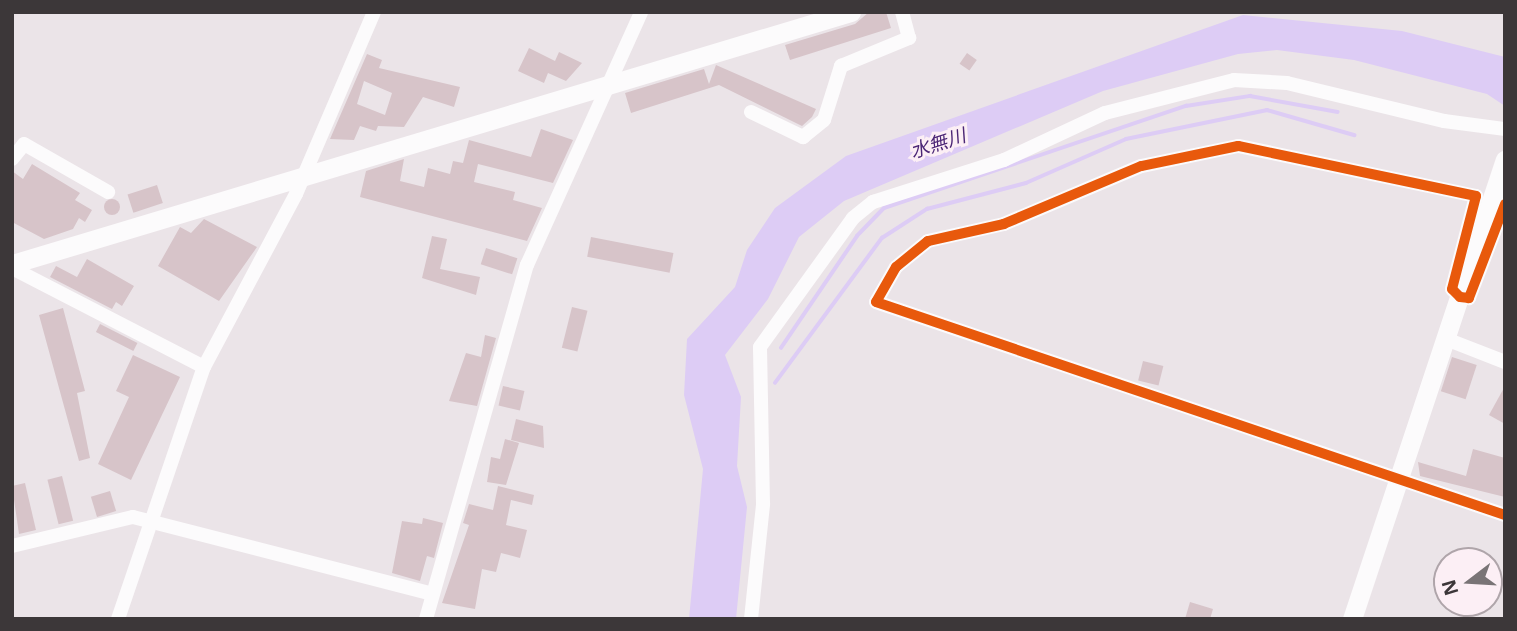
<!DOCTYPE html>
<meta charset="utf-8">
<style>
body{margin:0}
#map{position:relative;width:1517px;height:631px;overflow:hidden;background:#ebe4e8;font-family:"Noto Sans","Noto Sans JP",sans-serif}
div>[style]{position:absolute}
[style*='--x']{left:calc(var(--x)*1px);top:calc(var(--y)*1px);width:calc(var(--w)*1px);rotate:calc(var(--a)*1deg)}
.water>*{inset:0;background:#ddccf5}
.stream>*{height:3.5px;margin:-1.75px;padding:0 1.75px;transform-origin:1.75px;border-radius:1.75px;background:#ddccf5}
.building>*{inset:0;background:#d7c4c9;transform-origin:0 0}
.round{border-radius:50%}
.street>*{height:14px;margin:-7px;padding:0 7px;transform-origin:7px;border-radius:7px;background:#fcfbfc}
.secondary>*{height:19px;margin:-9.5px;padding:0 9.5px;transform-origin:9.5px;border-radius:9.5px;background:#fcfbfc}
.cycleway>*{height:10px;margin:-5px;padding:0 5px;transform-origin:5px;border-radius:5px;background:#e8590c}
span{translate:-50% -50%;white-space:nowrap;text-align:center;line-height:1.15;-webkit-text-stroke:6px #fceff5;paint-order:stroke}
.water-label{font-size:19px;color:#4b2675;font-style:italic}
.frame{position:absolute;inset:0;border:14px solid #3c3739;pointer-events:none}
.north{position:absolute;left:1433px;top:547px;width:70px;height:70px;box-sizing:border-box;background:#fceff5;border:2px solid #afa5aa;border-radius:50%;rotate:253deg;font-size:19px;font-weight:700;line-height:28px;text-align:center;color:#3c3739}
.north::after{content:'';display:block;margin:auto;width:24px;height:32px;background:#797476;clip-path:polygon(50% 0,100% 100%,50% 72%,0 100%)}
</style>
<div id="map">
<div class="water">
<div style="clip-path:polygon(1243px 15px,1402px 31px,1505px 57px,1505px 106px,1487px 94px,1354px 60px,1277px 50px,1238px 54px,1103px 91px,844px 201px,799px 237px,768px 299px,725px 355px,741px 397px,737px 466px,747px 507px,736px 619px,689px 619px,703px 469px,684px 395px,687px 339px,735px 287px,747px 250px,775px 208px,846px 156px)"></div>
</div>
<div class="stream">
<div style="--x:781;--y:348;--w:135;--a:-55.8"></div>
<div style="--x:857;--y:236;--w:39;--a:-46"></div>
<div style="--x:884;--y:208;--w:319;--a:-18.7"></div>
<div style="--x:1186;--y:106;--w:65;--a:-8.9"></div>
<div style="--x:1250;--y:96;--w:89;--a:10.3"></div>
<div style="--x:775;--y:383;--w:180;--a:-53.6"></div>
<div style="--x:882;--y:238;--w:54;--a:-32.8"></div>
<div style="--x:927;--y:209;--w:102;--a:-14.7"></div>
<div style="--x:1026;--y:183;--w:109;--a:-23.7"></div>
<div style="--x:1126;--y:139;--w:144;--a:-11.6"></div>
<div style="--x:1267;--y:110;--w:91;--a:16"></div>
</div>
<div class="building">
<div style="clip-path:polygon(869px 12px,886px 12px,891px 28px,790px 60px,785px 45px,855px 24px)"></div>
<div style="clip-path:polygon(529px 48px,555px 61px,559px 52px,582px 63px,566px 81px,548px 73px,544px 83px,518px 71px)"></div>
<div style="left:967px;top:53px;width:12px;height:13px;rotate:35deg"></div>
<div style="clip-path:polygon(evenodd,367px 54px,382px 60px,379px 68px,460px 87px,454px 107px,423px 97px,404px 127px,378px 126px,376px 131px,360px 126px,354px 140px,330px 139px,367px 54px,364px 81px,392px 93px,385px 115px,357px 104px,364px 81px)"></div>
<div style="clip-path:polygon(716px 65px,816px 109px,812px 117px,802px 126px,719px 85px,631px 113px,625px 93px,704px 69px,709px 84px)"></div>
<div style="clip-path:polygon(541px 129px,573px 140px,553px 183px,478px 164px,474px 182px,515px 192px,513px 200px,542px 208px,527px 241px,360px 197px,366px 171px,404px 159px,400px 181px,424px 187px,428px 168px,450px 174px,453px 161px,463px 163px,469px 140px,531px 157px)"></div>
<div style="clip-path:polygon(32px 164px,80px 193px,75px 200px,92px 210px,85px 222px,79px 218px,73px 229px,44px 239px,12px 222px,12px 171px,23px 179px)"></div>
<div style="left:157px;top:185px;width:19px;height:31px;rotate:72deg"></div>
<div class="round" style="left:104px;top:199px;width:16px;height:16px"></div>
<div style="clip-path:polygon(204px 219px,257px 247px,219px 301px,158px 266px,180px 227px,191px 233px)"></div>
<div style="clip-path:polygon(432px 236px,447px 239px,440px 269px,480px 277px,476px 295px,422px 278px)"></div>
<div style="left:591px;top:237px;width:84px;height:20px;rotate:11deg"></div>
<div style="left:486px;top:248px;width:33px;height:17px;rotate:18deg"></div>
<div style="clip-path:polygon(87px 259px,134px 286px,122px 306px,116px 302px,112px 309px,50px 277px,56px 266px,77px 277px)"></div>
<div style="left:572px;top:307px;width:16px;height:42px;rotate:14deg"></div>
<div style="clip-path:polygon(63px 308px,85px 391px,77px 393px,90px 458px,79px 461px,39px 315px)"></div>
<div style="left:100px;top:324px;width:42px;height:9px;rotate:27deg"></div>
<div style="clip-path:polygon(485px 335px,496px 338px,477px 406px,449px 401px,466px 353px,481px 357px)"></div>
<div style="clip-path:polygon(133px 355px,180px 377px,131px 480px,98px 464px,129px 397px,116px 391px)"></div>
<div style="left:1452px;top:357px;width:26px;height:36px;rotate:18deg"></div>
<div style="left:1143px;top:361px;width:21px;height:20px;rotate:14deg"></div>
<div style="left:503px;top:386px;width:22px;height:20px;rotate:13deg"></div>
<div style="clip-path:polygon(1505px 386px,1505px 424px,1489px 415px)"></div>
<div style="clip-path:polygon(516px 419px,543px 426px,544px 448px,511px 440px)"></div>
<div style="clip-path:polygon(505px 439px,519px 443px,506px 485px,487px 482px,491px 457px,500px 459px)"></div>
<div style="clip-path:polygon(1473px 449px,1505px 458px,1505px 497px,1420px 476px,1418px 462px,1466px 476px)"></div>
<div style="left:62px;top:476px;width:46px;height:15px;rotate:76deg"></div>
<div style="clip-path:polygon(25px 483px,36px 530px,19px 534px,12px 486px)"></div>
<div style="clip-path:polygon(498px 486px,534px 495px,532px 505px,511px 500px,506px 525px,527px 530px,520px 558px,501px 553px,496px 572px,482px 569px,475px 609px,442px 603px,469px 525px,463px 523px,469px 504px,493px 510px)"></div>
<div style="left:110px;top:491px;width:21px;height:20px;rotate:73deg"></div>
<div style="clip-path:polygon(423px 518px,443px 523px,434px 558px,427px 556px,420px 581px,392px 573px,402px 521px,422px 524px)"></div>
<div style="clip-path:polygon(1190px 602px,1213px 609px,1210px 619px,1185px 619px)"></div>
</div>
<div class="street">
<div style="--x:751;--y:112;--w:58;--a:25.7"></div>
<div style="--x:803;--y:137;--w:27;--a:-39"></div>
<div style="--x:824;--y:120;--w:57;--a:-72.5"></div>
<div style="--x:841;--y:66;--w:74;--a:-22.4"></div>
<div style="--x:909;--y:38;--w:27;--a:-105"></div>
<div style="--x:12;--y:159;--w:19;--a:-51"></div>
<div style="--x:24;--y:144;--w:97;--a:29.7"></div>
<div style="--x:1505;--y:204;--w:101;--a:111"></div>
<div style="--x:1469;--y:298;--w:9;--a:-174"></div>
<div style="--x:1460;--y:297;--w:11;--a:-135"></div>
<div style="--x:1452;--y:289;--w:96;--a:-75.5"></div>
<div style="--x:1476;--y:196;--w:243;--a:-168.1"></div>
<div style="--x:1238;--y:146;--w:99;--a:168.3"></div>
<div style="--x:1141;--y:166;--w:149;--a:157.1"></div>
<div style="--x:1004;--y:224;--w:78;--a:167.4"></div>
<div style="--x:928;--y:241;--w:41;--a:140.9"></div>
<div style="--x:896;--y:267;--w:40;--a:119.7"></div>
<div style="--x:876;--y:302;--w:664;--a:18.71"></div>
<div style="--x:12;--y:268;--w:216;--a:27.3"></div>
<div style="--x:1446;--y:339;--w:63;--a:21.3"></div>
<div style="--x:12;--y:546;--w:124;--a:-13.5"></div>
<div style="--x:133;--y:517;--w:307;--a:14.4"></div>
<div style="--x:118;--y:619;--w:266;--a:-71.2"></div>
<div style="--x:204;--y:367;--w:196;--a:-62"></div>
<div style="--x:296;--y:194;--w:198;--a:-66.8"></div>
<div style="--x:426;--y:619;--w:368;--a:-74.1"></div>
<div style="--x:527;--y:265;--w:277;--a:-65.7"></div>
<div style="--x:751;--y:619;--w:116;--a:-84"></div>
<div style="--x:763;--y:504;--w:157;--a:-91.1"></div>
<div style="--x:760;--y:347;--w:159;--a:-54.2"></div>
<div style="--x:853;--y:218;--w:26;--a:-39"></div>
<div style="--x:873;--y:202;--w:138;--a:-17.8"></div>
<div style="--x:1004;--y:160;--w:111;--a:-25"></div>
<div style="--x:1105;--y:113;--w:133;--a:-14.3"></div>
<div style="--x:1234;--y:80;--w:53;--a:3.2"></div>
<div style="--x:1287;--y:83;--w:162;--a:13.6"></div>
<div style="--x:1444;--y:121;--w:62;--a:7.5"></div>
</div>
<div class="secondary">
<div style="--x:12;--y:264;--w:876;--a:-16.72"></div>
<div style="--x:1352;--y:619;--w:484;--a:-71.6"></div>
</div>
<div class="cycleway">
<div style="--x:1505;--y:204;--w:101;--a:111"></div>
<div style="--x:1469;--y:298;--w:9;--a:-174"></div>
<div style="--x:1460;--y:297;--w:11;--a:-135"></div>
<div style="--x:1452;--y:289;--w:96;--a:-75.5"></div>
<div style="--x:1476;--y:196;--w:243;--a:-168.1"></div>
<div style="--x:1238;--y:146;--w:99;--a:168.3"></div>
<div style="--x:1141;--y:166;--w:149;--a:157.1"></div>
<div style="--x:1004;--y:224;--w:78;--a:167.4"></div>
<div style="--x:928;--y:241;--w:41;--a:140.9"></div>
<div style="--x:896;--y:267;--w:40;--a:119.7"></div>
<div style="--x:876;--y:302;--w:664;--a:18.71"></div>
</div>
<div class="water-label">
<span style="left:938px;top:144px;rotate:-18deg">水無川</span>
</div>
<div class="frame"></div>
<div class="north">N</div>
</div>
